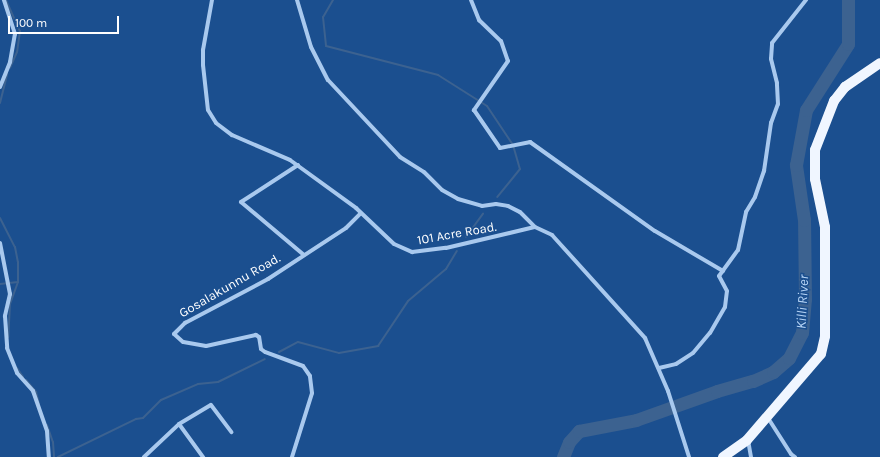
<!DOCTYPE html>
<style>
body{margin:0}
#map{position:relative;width:880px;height:457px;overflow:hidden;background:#1b4f8f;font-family:Karla,sans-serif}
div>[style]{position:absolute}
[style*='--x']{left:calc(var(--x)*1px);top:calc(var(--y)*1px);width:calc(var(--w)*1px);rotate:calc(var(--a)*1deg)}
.stream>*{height:2px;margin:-1px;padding:0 1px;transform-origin:1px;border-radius:1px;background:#3c6290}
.river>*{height:13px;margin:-6.5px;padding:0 6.5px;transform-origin:6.5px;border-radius:6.5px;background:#3c6290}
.minor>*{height:4px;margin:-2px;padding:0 2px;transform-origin:2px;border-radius:2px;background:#a9c9ee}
.primary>*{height:10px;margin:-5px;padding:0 5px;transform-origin:5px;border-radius:5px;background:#f0f6ff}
span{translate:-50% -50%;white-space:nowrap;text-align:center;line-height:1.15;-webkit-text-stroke:3px #1b4f8f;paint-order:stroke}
.street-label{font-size:13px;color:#fff}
.water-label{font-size:14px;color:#b5d3f5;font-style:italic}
.scale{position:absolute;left:8px;top:16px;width:111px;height:18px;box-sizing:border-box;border:2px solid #fff;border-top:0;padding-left:5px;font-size:12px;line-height:14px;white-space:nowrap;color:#fff;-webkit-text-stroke:3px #1b4f8f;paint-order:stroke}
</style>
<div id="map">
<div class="stream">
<div style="--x:6;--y:0;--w:34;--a:66"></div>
<div style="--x:20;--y:31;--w:21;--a:98"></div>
<div style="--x:17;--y:52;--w:17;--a:114"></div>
<div style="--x:333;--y:0;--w:20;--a:120"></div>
<div style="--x:323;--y:17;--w:29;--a:84"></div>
<div style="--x:326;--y:46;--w:116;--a:14.5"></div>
<div style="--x:438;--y:75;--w:58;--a:32.3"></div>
<div style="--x:487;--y:106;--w:47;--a:56.3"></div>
<div style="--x:513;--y:145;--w:25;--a:74"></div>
<div style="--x:520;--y:169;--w:36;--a:129"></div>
<div style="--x:0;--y:103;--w:30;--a:-76"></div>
<div style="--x:0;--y:218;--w:33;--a:63"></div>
<div style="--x:15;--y:247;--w:15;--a:79"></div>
<div style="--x:18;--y:262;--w:20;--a:90"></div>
<div style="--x:18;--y:282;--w:23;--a:110"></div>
<div style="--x:10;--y:304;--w:33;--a:93"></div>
<div style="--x:466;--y:237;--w:29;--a:-54"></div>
<div style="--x:0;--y:284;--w:18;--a:-6"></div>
<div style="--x:279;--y:352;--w:21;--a:-28"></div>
<div style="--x:298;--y:342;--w:42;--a:15"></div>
<div style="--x:339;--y:353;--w:40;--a:-10"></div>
<div style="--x:378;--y:346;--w:54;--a:-56.3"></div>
<div style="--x:408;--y:301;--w:50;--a:-40.1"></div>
<div style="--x:446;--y:269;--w:21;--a:-59"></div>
<div style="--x:17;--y:368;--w:11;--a:56"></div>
<div style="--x:26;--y:380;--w:16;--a:50"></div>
<div style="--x:36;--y:392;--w:12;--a:76"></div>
<div style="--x:47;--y:425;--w:18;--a:71"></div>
<div style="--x:53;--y:442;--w:15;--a:86"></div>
<div style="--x:58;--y:457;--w:87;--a:-26"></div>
<div style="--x:136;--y:419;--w:7;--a:-8"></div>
<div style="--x:143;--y:418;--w:25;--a:-45"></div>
<div style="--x:161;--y:400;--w:40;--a:-23.4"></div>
<div style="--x:198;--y:384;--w:20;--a:-6"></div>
<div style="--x:218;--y:382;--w:52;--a:-26.1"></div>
</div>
<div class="river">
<div style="--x:563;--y:457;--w:16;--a:-68"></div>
<div style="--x:569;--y:442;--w:15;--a:-48"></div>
<div style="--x:579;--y:431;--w:58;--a:-10.9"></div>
<div style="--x:636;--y:420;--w:86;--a:-19.7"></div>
<div style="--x:717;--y:391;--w:37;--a:-16"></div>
<div style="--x:753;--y:381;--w:22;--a:-24"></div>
<div style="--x:773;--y:372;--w:21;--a:-41"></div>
<div style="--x:789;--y:358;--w:28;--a:-63"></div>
<div style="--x:802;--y:333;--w:34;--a:-85"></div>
<div style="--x:805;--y:299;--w:79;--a:-90.7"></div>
<div style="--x:804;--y:220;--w:56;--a:-98.3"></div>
<div style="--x:796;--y:165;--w:56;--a:-79.7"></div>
<div style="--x:806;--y:110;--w:78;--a:-57.5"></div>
<div style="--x:848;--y:44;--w:44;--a:-90"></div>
</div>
<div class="minor">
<div style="--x:212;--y:0;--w:51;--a:100.2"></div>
<div style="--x:203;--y:50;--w:15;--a:90"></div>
<div style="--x:203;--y:65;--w:45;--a:83.7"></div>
<div style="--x:208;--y:110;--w:15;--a:58"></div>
<div style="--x:216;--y:123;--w:20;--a:37"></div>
<div style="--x:232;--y:135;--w:63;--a:23.3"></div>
<div style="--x:290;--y:160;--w:82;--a:36"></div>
<div style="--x:356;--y:208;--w:52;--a:43.5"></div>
<div style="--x:394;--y:244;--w:20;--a:24"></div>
<div style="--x:412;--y:252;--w:34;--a:-7"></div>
<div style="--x:446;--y:248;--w:91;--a:-13.3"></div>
<div style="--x:535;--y:227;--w:19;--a:25"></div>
<div style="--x:552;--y:235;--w:139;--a:47.9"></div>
<div style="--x:645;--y:338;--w:58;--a:66.5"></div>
<div style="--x:668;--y:391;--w:69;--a:72.3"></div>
<div style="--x:297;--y:0;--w:49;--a:73.4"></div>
<div style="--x:311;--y:47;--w:37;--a:63"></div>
<div style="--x:328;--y:80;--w:105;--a:46.9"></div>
<div style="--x:400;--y:157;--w:28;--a:32"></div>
<div style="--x:424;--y:172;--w:25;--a:45"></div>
<div style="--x:442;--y:190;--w:18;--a:29"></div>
<div style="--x:458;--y:199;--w:25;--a:16"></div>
<div style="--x:482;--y:206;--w:14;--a:-8"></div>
<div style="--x:496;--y:204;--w:12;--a:9"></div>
<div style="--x:508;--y:206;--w:13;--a:27"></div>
<div style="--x:520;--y:212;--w:21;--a:45"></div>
<div style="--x:471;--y:0;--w:22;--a:68"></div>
<div style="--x:479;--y:20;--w:30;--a:44"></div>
<div style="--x:501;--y:41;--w:21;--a:71"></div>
<div style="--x:508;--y:61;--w:60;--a:124.8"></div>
<div style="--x:474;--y:110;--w:46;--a:55.6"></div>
<div style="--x:500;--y:148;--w:31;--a:-11"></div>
<div style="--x:530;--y:142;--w:153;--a:35.5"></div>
<div style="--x:655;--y:231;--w:79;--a:30.5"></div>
<div style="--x:0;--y:87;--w:27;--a:-68"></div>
<div style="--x:10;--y:62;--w:28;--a:-80"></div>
<div style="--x:15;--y:34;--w:36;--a:-108"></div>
<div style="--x:298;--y:165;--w:68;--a:147"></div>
<div style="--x:241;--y:202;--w:82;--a:40.1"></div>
<div style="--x:0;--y:243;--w:52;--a:78.9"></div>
<div style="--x:10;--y:294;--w:23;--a:103"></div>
<div style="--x:5;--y:316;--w:32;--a:86"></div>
<div style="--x:7;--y:348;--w:27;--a:68"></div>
<div style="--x:17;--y:373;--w:24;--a:48"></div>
<div style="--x:33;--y:391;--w:42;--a:70.7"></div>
<div style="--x:47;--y:431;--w:26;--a:86"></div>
<div style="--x:659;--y:368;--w:17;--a:-13"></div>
<div style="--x:676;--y:364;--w:20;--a:-33"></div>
<div style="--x:693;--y:353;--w:26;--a:-50"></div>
<div style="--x:710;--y:333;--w:30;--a:-60"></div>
<div style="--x:725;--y:307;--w:16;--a:-83"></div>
<div style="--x:727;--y:291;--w:17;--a:-118"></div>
<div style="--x:719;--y:276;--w:32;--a:-54"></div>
<div style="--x:738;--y:250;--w:39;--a:-78"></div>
<div style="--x:746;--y:212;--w:17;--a:-59"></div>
<div style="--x:755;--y:197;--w:28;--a:-71"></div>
<div style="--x:764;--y:171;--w:49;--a:-81.7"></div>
<div style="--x:771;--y:123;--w:20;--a:-70"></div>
<div style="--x:778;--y:104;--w:21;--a:-93"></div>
<div style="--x:777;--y:83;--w:25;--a:-104"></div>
<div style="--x:771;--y:59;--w:16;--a:-86"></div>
<div style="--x:772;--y:43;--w:55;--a:-51.7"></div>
<div style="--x:768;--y:418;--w:43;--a:57.4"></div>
<div style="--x:791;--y:454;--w:5;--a:37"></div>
<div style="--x:179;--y:424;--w:41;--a:54"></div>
<div style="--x:748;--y:440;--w:17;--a:80"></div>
<div style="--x:144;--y:457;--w:48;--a:-43.3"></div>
<div style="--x:179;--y:424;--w:37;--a:-31"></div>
<div style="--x:211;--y:405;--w:34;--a:53"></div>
<div style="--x:292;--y:457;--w:67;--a:-72.6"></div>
<div style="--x:312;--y:393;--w:17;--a:-97"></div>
<div style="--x:310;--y:376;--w:12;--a:-125"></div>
<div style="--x:303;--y:366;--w:40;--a:-159.8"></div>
<div style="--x:265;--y:352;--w:5;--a:-143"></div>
<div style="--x:261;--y:349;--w:12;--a:-99"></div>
<div style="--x:259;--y:337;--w:4;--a:-146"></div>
<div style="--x:256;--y:335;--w:51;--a:167.6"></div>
<div style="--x:206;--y:346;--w:23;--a:-170"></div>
<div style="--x:183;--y:342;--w:12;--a:-138"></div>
<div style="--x:174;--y:334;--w:16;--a:-45"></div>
<div style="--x:185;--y:323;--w:94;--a:-27.9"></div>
<div style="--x:268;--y:279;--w:93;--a:-33.2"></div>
<div style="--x:346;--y:228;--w:21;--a:-45"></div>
</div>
<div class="primary">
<div style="--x:723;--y:457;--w:29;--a:-35"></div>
<div style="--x:747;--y:440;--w:113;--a:-49.3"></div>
<div style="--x:821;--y:354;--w:18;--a:-77"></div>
<div style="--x:825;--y:336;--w:109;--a:-90"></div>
<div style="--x:825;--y:227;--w:49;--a:-101.8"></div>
<div style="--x:815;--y:179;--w:29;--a:-90"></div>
<div style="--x:815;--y:150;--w:53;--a:-68.8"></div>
<div style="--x:834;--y:101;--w:18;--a:-52"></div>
<div style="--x:845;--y:87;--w:42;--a:-34.4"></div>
</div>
<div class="street-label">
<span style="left:457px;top:234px;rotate:-10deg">101 Acre Road.</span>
<span style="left:230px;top:286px;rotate:-30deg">Gosalakunnu Road.</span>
</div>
<div class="water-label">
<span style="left:803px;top:302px;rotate:-87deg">Killi River</span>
</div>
<div class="scale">100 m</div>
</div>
